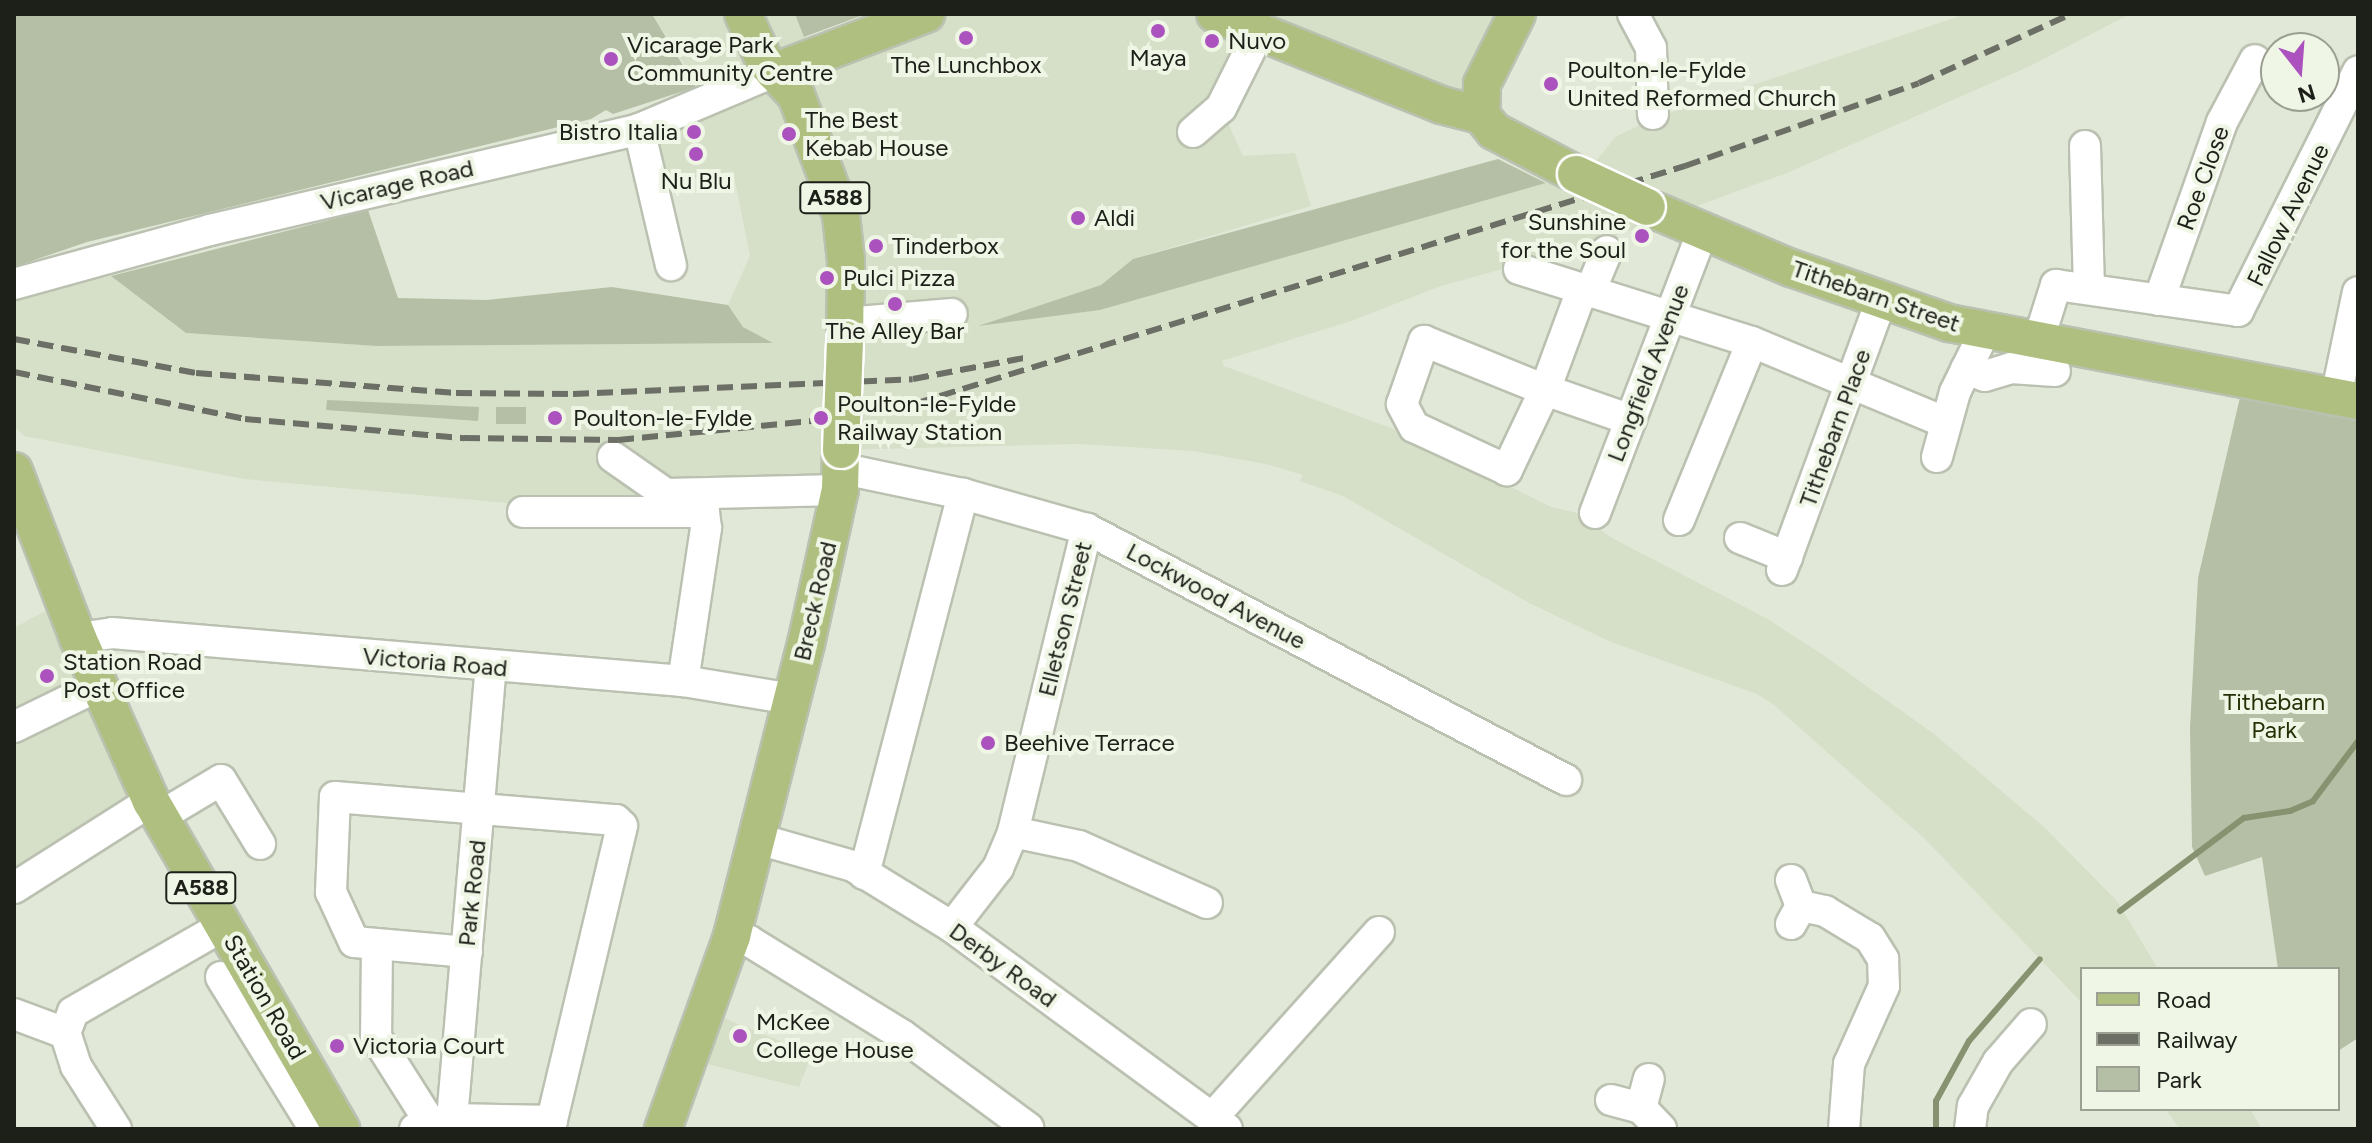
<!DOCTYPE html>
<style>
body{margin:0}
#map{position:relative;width:2372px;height:1143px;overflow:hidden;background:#e2e8d8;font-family:Figtree,sans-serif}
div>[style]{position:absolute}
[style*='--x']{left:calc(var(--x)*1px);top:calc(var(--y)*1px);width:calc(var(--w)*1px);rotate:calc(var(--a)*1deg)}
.built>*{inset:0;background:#d6dfc7}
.green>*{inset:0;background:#b5bfa5;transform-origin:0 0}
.stream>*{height:6px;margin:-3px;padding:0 3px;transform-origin:3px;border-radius:3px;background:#869270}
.roads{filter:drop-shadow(2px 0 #bbc1b1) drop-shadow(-2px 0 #bbc1b1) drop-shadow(0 2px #bbc1b1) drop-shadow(0 -2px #bbc1b1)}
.minor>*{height:30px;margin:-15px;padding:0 15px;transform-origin:15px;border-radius:15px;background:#fff}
.major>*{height:36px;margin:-18px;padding:0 18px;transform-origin:18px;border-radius:18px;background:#aebf7f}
.rail>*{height:6px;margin-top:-3px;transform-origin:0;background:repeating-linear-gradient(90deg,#6c6f65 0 16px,transparent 0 24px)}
.bridges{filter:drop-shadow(2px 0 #fff) drop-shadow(-2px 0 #fff) drop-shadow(0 2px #fff) drop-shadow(0 -2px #fff)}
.major-bridge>*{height:36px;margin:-18px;padding:0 18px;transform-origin:18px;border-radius:18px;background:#aebf7f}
.dots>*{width:22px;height:22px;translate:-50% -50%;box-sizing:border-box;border:4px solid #eff6e5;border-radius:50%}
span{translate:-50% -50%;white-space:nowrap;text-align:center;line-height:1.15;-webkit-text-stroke:8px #eff6e5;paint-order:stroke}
.shield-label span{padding:2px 6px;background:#eff6e5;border:2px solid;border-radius:6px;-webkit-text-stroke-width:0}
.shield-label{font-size:22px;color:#1d1f19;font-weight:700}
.poi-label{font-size:24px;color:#1d1f19}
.left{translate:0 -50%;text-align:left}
.right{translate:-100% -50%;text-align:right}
.street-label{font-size:24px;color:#1d1f19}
.park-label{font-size:24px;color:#253006}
.frame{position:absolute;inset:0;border:16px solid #1d1f19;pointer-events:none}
.legend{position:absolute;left:2080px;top:967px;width:260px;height:144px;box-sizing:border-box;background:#eff6e5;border:2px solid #9ba093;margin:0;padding:10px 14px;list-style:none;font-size:24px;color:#1d1f19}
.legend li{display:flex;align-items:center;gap:16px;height:40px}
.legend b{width:40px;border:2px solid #9ba093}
.north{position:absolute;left:2260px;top:32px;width:80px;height:80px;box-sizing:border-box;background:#eff6e5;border:2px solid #9ba093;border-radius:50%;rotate:163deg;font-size:22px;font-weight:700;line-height:32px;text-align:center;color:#1d1f19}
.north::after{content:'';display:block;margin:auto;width:28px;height:36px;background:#ab52bf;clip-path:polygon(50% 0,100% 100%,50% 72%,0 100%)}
</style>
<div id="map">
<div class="built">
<div style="clip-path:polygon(652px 14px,795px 14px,813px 56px,926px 14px,1517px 14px,1512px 29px,1462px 95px,1259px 32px,1221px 108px,1243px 156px,1295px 153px,1311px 206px,1133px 259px,1101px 285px,984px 324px,1100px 310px,1546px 183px,1576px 174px,1599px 158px,1615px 137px,1657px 117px,1966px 14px,2130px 14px,2030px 66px,1787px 173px,1593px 244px,1441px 286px,1351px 321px,1222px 361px,1224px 366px,1396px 430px,1551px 507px,1577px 513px,1612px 538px,1766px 618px,1823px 655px,1934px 734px,2044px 827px,2117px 901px,2158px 969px,2082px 969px,2082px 1003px,1925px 839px,1774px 705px,1757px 694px,1611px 642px,1529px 603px,1343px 496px,1300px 481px,1303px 475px,1266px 464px,1193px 451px,1079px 444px,838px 450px,828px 497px,551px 507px,244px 479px,24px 436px,14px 426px,14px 301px,111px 276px,186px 333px,376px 346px,771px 343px,743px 327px,728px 305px,750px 256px,733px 171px,664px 184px,651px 125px,708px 101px)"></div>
<div style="clip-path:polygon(47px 610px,78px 638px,153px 806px,14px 897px,14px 628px)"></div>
<div style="clip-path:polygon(721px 1017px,812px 1054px,799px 1087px,703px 1063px)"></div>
<div style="clip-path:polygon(2165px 1109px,2250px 1109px,2262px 1129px,2180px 1129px)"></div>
</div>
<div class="green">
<div style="clip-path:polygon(14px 14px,652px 14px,696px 87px,613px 114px,606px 110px,591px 119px,87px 242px,14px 267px)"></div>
<div style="clip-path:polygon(795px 14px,866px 14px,804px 37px)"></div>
<div style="clip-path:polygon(1498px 159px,1546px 183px,1100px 310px,978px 326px,1101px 285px,1133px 259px)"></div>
<div style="clip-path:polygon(368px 210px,398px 298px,487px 300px,612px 287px,728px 305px,743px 327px,773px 343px,376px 346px,186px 333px,111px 276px)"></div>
<div style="clip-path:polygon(2244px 380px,2358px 401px,2358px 1038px,2338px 1051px,2338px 969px,2278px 969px,2262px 857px,2205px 876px,2192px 847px,2190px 728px,2198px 578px)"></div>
<div style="clip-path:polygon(327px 400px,479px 407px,478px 421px,326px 410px)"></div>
<div style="left:496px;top:407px;width:30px;height:17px"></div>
</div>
<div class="stream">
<div style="--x:2120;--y:911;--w:155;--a:-36.9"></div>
<div style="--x:2244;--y:818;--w:47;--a:-8.7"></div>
<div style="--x:2290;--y:811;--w:25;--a:-23"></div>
<div style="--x:2313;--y:801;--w:75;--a:-53.1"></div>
<div style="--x:1936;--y:1129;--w:28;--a:-90"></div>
<div style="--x:1936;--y:1101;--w:68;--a:-61.2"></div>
<div style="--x:1969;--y:1041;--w:108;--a:-49.1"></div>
</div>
<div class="roads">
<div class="minor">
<div style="--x:1633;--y:14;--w:38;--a:62"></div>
<div style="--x:1651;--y:48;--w:66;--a:88.3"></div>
<div style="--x:639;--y:129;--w:140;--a:76.8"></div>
<div style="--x:1193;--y:132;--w:37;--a:-41"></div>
<div style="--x:1221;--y:108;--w:85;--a:-63.4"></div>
<div style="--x:2085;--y:146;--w:141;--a:88.4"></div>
<div style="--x:1519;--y:269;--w:244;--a:17.4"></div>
<div style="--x:1752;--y:342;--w:208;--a:22.6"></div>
<div style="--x:14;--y:284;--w:203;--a:-15.4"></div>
<div style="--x:210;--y:230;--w:441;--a:-13.2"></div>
<div style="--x:639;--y:129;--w:147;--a:-22.9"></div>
<div style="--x:1591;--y:289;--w:41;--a:-67.2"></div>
<div style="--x:1582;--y:290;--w:107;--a:110.3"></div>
<div style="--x:1545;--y:390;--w:89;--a:115.4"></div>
<div style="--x:1507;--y:470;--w:102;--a:-155.2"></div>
<div style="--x:1414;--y:427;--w:26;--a:-118"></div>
<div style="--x:1402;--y:404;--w:67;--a:-70.8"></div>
<div style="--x:1424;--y:341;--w:131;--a:22"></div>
<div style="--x:1545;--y:390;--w:91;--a:19.2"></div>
<div style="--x:2159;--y:300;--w:189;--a:-70.5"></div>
<div style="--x:2222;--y:122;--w:70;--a:-62"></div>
<div style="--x:846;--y:323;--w:106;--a:-4.9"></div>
<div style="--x:2038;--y:342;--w:60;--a:-72.5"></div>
<div style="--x:2056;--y:285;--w:184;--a:8.1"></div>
<div style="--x:2238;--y:311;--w:268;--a:-63.4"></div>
<div style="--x:1966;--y:369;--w:20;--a:20"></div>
<div style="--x:1985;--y:376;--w:27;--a:-17"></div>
<div style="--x:2011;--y:368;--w:44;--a:3.9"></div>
<div style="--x:2336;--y:397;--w:107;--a:-78.2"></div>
<div style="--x:613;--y:457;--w:65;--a:34.9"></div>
<div style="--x:666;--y:494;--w:174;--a:-1.3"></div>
<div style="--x:1937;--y:457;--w:67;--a:-74.5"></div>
<div style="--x:1955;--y:392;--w:68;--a:-63.8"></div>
<div style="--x:844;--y:469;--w:122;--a:11.9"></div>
<div style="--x:963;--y:494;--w:129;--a:15.8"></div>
<div style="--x:1087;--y:529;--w:541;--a:27.65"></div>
<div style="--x:523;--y:512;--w:181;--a:0"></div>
<div style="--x:704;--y:512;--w:16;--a:83"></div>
<div style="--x:706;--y:528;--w:155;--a:98.5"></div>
<div style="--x:1595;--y:513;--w:300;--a:-69.1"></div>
<div style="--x:1679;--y:520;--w:192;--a:-67.7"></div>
<div style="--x:1740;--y:538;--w:51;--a:22"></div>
<div style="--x:1782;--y:570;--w:290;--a:-69.8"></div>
<div style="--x:78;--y:638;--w:34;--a:-8"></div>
<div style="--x:112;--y:633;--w:573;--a:4.81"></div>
<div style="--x:683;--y:681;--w:110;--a:9.4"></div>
<div style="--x:14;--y:727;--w:93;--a:-26"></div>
<div style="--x:159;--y:817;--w:72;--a:-30.8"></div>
<div style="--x:221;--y:780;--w:75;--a:58.6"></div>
<div style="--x:1013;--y:832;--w:67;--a:12"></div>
<div style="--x:1079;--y:846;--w:140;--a:24"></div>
<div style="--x:758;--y:839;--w:99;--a:15.9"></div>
<div style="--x:853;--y:866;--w:116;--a:31.6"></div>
<div style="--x:952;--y:927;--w:341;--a:36.3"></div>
<div style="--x:864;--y:874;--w:393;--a:-75.4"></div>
<div style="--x:1791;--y:880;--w:28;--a:69"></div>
<div style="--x:14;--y:888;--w:162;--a:-32.4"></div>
<div style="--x:1791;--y:924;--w:21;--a:-61"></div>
<div style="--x:1801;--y:906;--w:25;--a:12"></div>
<div style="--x:1825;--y:911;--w:52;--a:31"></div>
<div style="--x:1870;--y:938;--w:25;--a:58"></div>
<div style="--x:1883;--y:959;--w:27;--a:88"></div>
<div style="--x:1884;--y:986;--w:85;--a:114.2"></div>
<div style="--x:1849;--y:1064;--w:65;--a:94.4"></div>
<div style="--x:952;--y:927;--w:75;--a:-52.1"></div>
<div style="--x:998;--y:868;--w:39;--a:-67"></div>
<div style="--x:1013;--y:832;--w:312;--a:-76.3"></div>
<div style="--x:732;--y:936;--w:18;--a:16"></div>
<div style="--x:749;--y:941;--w:180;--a:31.6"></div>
<div style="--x:902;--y:1035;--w:157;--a:36.4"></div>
<div style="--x:377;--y:945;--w:92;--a:90.6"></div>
<div style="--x:376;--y:1037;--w:103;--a:57.7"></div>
<div style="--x:467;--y:952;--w:113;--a:-174.9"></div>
<div style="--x:354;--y:942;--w:55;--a:-114.7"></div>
<div style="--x:331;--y:892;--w:95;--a:-87.6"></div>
<div style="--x:335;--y:797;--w:282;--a:4.7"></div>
<div style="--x:616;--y:820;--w:8;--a:45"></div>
<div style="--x:622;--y:826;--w:311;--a:103.4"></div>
<div style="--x:221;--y:977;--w:179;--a:58.3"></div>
<div style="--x:14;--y:1014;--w:54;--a:20.4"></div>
<div style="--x:1611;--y:1100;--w:31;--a:15"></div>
<div style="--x:1641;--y:1108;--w:29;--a:46"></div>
<div style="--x:1641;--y:1108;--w:30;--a:-75"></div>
<div style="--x:1212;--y:1118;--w:250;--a:-48.1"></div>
<div style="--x:116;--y:1129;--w:75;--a:-122.4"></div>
<div style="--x:76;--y:1066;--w:35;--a:-108"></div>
<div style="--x:65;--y:1033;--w:22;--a:-69"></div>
<div style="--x:73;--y:1012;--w:173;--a:-29.8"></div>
<div style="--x:415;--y:1129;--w:38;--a:-15"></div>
<div style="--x:452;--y:1119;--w:454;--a:-85.1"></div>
<div style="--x:451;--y:1129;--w:10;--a:-84"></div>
<div style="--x:452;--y:1119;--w:100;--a:1.1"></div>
<div style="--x:1970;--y:1129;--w:23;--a:-83"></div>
<div style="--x:1973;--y:1106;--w:51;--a:-60.4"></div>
<div style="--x:1998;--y:1062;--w:50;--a:-49"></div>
</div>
<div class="major">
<div style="--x:743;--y:14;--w:53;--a:65.4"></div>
<div style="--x:765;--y:62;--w:45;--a:46.8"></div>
<div style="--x:796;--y:95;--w:128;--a:69.4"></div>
<div style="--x:841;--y:215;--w:46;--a:83.8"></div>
<div style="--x:846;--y:261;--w:78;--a:90.7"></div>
<div style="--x:1215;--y:14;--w:244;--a:21.9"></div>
<div style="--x:1441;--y:105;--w:41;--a:14"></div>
<div style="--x:1481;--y:115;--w:21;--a:51"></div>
<div style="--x:1494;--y:131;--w:93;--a:27.7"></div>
<div style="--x:774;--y:72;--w:163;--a:-20.9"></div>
<div style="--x:1481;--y:115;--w:31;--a:-88"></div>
<div style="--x:1482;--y:84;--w:78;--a:-63.4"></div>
<div style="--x:1647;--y:207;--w:156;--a:23"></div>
<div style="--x:1791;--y:268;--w:167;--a:19.2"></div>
<div style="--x:1949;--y:323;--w:416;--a:10.8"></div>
<div style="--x:14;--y:471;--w:179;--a:69"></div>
<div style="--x:78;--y:638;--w:179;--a:65.9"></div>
<div style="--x:151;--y:801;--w:379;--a:59.9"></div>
<div style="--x:663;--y:1129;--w:205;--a:-70.3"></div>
<div style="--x:732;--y:936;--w:301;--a:-75.8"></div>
<div style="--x:806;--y:644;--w:158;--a:-77.6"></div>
<div style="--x:840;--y:490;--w:40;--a:-88.6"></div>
</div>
</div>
<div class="rail">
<div style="--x:14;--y:339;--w:185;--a:10.6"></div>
<div style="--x:196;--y:373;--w:261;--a:4.4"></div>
<div style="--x:456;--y:393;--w:117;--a:0.5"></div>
<div style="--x:573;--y:394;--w:340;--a:-2.5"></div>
<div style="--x:913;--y:379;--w:118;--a:-10.7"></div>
<div style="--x:14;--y:372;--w:236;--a:11.5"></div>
<div style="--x:245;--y:419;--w:220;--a:5"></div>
<div style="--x:464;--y:438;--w:154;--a:0.7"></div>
<div style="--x:618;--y:440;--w:227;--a:-5.6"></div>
<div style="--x:844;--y:418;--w:75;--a:-11.6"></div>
<div style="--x:917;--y:403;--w:804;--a:-17.15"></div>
<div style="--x:1685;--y:166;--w:248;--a:-19.5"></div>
<div style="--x:1919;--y:83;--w:167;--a:-24.4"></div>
</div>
<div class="bridges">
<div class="major-bridge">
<div style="--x:1576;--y:174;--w:78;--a:24.9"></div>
<div style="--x:841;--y:450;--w:111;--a:-87.9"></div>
</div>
</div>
<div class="dots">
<div style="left:1158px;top:31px;background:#ab52bf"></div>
<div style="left:966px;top:38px;background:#ab52bf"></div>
<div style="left:1212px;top:41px;background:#ab52bf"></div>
<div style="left:611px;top:59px;background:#ab52bf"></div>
<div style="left:1551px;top:84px;background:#ab52bf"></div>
<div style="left:694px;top:132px;background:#ab52bf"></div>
<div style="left:789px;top:134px;background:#ab52bf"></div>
<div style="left:696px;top:154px;background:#ab52bf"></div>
<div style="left:1078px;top:218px;background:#ab52bf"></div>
<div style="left:1642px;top:236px;background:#ab52bf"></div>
<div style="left:876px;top:246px;background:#ab52bf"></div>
<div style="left:827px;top:278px;background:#ab52bf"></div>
<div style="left:895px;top:304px;background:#ab52bf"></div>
<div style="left:555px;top:418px;background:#ab52bf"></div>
<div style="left:821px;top:418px;background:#ab52bf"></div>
<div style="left:47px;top:676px;background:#ab52bf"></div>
<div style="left:988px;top:743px;background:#ab52bf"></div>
<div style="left:740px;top:1036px;background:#ab52bf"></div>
<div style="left:337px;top:1046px;background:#ab52bf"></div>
</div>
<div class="shield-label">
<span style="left:835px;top:198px">A588</span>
<span style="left:201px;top:888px">A588</span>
</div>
<div class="poi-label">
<span class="left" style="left:1228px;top:41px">Nuvo</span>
<span class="left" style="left:627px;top:59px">Vicarage Park<br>Community Centre</span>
<span style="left:1158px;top:58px">Maya</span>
<span style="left:966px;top:65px">The Lunchbox</span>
<span class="left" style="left:1567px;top:84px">Poulton-le-Fylde<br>United Reformed Church</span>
<span class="left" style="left:805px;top:134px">The Best<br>Kebab House</span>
<span class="right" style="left:678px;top:132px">Bistro Italia</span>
<span style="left:696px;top:181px">Nu Blu</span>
<span class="left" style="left:1094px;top:218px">Aldi</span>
<span class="right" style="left:1626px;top:236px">Sunshine<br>for the Soul</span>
<span class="left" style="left:892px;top:246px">Tinderbox</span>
<span class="left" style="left:843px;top:278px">Pulci Pizza</span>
<span style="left:895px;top:331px">The Alley Bar</span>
<span class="left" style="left:837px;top:418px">Poulton-le-Fylde<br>Railway Station</span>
<span class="left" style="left:573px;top:418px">Poulton-le-Fylde</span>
<span class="left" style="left:63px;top:676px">Station Road<br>Post Office</span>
<span class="left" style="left:1004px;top:743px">Beehive Terrace</span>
<span class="left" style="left:756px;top:1036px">McKee<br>College House</span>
<span class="left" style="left:353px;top:1046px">Victoria Court</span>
</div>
<div class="street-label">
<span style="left:2203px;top:178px;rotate:-70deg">Roe Close</span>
<span style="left:397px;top:185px;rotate:-13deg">Vicarage Road</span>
<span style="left:2288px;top:215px;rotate:-64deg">Fallow Avenue</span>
<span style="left:1876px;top:296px;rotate:19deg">Tithebarn Street</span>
<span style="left:1648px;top:373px;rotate:-69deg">Longfield Avenue</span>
<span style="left:1835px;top:428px;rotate:-70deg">Tithebarn Place</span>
<span style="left:1216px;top:596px;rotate:28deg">Lockwood Avenue</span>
<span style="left:815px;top:601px;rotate:-77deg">Breck Road</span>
<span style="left:1065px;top:619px;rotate:-76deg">Elletson Street</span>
<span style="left:435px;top:662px;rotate:5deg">Victoria Road</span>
<span style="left:472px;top:893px;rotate:-84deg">Park Road</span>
<span style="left:1003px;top:965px;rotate:36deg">Derby Road</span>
<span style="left:265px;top:997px;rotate:60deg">Station Road</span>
</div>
<div class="park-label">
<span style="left:2274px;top:716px">Tithebarn<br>Park</span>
</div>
<div class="frame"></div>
<ul class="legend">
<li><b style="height:10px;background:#aebf7f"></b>Road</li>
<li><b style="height:10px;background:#6c6f65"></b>Railway</li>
<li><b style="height:22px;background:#b5bfa5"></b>Park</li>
</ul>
<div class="north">N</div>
</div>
